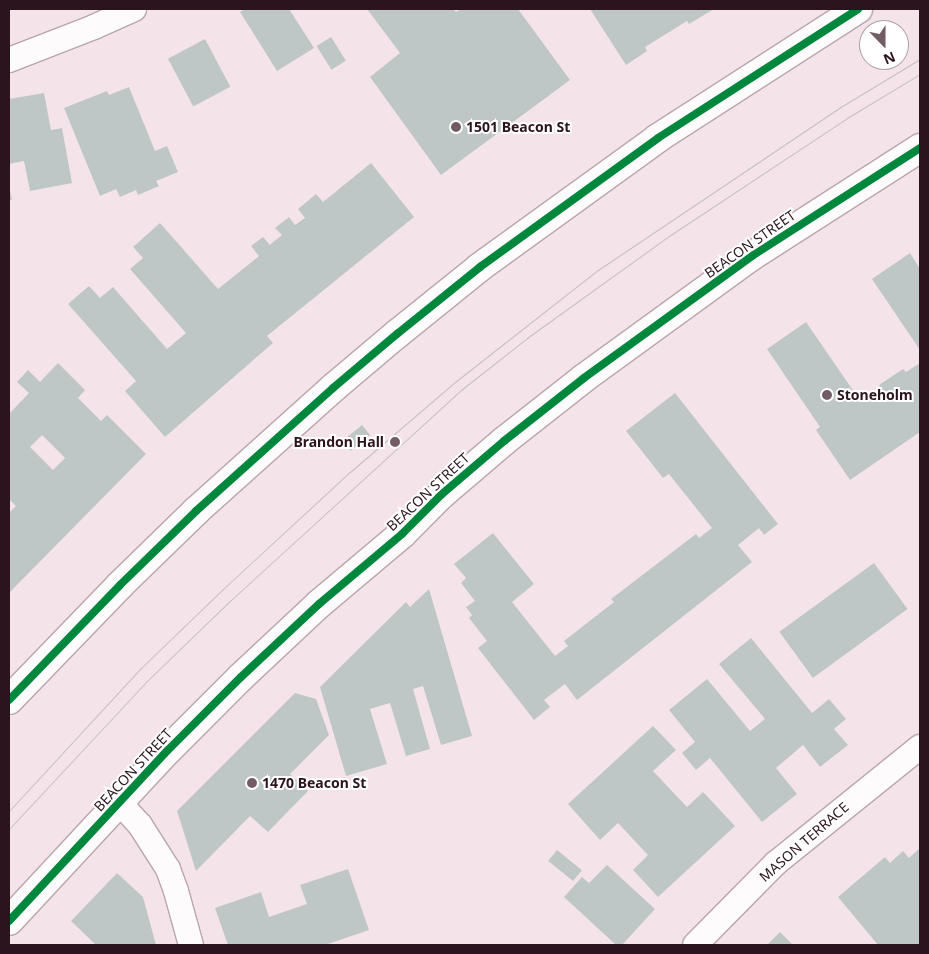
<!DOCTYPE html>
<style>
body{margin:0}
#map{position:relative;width:929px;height:954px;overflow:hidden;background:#f4e4ea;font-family:"Noto Sans",sans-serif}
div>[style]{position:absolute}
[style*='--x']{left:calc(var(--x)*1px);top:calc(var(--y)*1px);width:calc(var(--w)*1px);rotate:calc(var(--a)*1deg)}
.building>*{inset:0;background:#bfc7c6;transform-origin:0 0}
.roads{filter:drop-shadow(1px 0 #b9a5ad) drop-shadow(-1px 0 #b9a5ad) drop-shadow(0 1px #b9a5ad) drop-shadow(0 -1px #b9a5ad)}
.street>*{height:24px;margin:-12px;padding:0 12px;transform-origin:12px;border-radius:12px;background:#fdfbfc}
.primary>*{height:28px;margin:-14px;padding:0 14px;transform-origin:14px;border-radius:14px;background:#fdfbfc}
.tram>*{height:1px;margin:-0.5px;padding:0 0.5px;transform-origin:0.5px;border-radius:0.5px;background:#c4bfc1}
.cycleway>*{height:8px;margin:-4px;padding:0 4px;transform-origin:4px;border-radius:4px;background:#00873e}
.dots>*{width:14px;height:14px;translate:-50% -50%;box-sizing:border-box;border:2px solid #fff;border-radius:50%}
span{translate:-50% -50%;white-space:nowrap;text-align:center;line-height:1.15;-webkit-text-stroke:4px #fff;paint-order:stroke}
.poi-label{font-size:14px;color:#2c141e;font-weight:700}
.left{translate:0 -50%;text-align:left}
.right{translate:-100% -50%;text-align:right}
.street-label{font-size:14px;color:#2c141e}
.frame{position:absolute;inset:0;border:10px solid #2c141e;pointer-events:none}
.north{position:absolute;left:859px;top:20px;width:50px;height:50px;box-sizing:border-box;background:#fff;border:1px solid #aba1a5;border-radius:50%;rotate:158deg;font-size:14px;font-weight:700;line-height:20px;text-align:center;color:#2c141e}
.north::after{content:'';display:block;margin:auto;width:18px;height:22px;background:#725d65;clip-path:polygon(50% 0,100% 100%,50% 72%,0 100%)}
</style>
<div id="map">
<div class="building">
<div style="clip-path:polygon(245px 9px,289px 9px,314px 48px,277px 71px,240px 12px)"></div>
<div style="clip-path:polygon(367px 9px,453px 9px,456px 12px,461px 9px,518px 9px,570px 80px,441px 175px,370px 77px,400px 53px)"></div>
<div style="clip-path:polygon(590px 9px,714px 9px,689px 24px,687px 21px,645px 47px,647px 51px,626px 65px)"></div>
<div style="left:331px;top:37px;width:28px;height:17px;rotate:58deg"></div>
<div style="left:205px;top:39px;width:54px;height:42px;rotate:62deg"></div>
<div style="clip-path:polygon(129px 87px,155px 151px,167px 146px,178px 172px,156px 181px,159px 186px,138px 195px,136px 190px,120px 197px,116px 189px,100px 196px,64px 108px,107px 91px,109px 95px)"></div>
<div style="clip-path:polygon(44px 93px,51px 130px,62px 128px,72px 183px,30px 191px,24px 161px,9px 164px,9px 99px)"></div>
<div style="clip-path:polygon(371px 163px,414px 217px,267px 336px,273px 343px,165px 437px,125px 391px,136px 381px,68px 304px,89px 286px,100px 298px,113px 287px,167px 349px,186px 333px,130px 269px,143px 258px,133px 247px,160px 223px,218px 289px,259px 256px,251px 246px,263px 237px,270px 245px,272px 243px,282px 235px,275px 228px,289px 217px,295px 225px,305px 218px,298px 209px,316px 194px,323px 202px)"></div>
<div style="clip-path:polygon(9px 186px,12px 200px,9px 200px)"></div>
<div style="clip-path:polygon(910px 253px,920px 269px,920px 350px,872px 279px)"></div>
<div style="clip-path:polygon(806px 322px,861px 402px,881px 388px,879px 385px,903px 369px,906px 372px,920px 363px,920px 432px,850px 480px,816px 430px,820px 427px,767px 349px)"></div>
<div style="clip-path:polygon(evenodd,58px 363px,85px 390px,78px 398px,101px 421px,107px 415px,146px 454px,9px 593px,9px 513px,16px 506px,9px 499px,9px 414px,29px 393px,17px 382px,28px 370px,40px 382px,58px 363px,42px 435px,65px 458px,53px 470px,30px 447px,42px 435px)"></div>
<div style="clip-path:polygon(675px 393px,778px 524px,764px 535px,759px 528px,738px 545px,752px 562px,577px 700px,565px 684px,544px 700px,550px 707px,534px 720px,478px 648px,487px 641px,469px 618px,472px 615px,466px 607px,475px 601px,461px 583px,466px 578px,454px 564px,493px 533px,534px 584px,512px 602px,555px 656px,568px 646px,564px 641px,614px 602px,611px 599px,696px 534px,699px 538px,712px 528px,669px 474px,663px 478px,626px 431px)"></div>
<div style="left:362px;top:425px;width:13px;height:25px;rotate:51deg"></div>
<div style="left:874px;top:563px;width:57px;height:117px;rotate:54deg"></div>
<div style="clip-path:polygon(429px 589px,472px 736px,441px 745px,423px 686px,413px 689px,430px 749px,406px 756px,390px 703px,370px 709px,387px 764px,346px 776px,320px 687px,406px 602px,410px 607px)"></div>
<div style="clip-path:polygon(751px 638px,812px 713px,829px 699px,846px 719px,834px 729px,848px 745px,820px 767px,803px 745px,776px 768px,797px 794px,762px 822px,710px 758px,696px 770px,682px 753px,695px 742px,669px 710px,707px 679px,750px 731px,765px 719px,719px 664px)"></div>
<div style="clip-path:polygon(295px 693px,316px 699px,329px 735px,290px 774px,308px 791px,268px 832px,250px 816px,196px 871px,177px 811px)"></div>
<div style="clip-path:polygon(653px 726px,676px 750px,653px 771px,687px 807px,703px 792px,735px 826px,658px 897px,633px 870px,648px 855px,618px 823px,600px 840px,568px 804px)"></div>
<div style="clip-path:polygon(920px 848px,920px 945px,878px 945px,838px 897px,885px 857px,890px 863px,903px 851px,909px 858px)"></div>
<div style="left:557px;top:850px;width:32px;height:14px;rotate:39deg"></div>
<div style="clip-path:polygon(607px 865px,655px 909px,622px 945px,616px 945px,564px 897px,582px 877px,589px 883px)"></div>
<div style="clip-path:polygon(348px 869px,369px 930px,325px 945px,228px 945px,215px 908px,261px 892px,269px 917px,307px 904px,300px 885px)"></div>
<div style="clip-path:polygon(117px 873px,143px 897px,156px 945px,96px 945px,71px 921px)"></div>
<div style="clip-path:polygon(780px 932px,793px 945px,767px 945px)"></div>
</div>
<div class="roads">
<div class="street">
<div style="--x:9;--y:60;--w:91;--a:-21.2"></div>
<div style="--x:94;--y:27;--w:44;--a:-24.2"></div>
<div style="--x:120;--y:803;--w:30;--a:48"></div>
<div style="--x:140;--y:825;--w:52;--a:57.5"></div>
<div style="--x:168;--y:869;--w:23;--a:70"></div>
<div style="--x:176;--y:891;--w:56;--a:74.5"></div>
<div style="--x:695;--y:945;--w:115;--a:-45.4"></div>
<div style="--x:776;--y:863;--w:185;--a:-38.9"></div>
</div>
<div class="primary">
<div style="--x:9;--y:700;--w:160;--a:-46"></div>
<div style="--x:120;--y:585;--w:106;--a:-44.2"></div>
<div style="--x:196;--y:511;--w:184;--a:-41.9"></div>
<div style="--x:333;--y:388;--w:84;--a:-40.2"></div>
<div style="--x:397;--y:334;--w:107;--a:-38.9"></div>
<div style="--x:480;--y:267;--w:220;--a:-35.9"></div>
<div style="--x:658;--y:138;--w:238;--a:-32.8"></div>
<div style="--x:9;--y:921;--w:233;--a:-47.1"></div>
<div style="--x:168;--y:750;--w:103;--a:-45"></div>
<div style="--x:241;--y:677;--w:107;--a:-43.1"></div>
<div style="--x:319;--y:604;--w:109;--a:-40.1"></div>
<div style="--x:402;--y:534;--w:57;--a:-45"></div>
<div style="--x:442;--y:494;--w:82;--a:-40.5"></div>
<div style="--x:504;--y:441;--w:102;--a:-38.2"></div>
<div style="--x:584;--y:378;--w:208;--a:-36"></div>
<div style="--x:752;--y:256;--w:200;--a:-32.7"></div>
</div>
</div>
<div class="tram">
<div style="--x:9;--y:811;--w:195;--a:-47.3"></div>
<div style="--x:141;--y:668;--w:114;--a:-43.9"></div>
<div style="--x:223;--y:589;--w:173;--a:-42.7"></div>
<div style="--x:350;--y:472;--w:138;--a:-40.6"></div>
<div style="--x:455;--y:382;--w:182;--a:-38.1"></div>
<div style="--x:598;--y:270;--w:290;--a:-33.9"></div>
<div style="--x:839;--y:108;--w:95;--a:-31.2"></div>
<div style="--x:9;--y:829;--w:202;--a:-47"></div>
<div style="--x:147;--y:681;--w:117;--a:-44"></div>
<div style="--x:231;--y:600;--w:311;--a:-42.4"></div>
<div style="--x:461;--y:390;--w:84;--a:-38.2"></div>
<div style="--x:527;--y:338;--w:175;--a:-35.7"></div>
<div style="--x:669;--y:236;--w:214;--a:-33.5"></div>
<div style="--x:847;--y:118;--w:85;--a:-31.1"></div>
</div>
<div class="cycleway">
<div style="--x:9;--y:700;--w:160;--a:-46"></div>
<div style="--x:120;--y:585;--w:106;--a:-44.2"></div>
<div style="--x:196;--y:511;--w:184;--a:-41.9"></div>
<div style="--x:333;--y:388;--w:84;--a:-40.2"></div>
<div style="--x:397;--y:334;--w:107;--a:-38.9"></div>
<div style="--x:480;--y:267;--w:220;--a:-35.9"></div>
<div style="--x:658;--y:138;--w:238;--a:-32.8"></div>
<div style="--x:9;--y:921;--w:233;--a:-47.1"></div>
<div style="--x:168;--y:750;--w:103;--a:-45"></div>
<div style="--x:241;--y:677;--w:107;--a:-43.1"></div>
<div style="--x:319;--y:604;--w:109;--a:-40.1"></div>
<div style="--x:402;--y:534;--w:57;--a:-45"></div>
<div style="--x:442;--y:494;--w:82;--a:-40.5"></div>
<div style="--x:504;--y:441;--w:102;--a:-38.2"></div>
<div style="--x:584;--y:378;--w:208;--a:-36"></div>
<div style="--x:752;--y:256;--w:200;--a:-32.7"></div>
</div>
<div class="dots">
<div style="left:456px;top:127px;background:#725d65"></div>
<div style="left:827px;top:395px;background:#725d65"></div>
<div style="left:395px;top:442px;background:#725d65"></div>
<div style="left:252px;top:783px;background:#725d65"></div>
</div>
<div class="poi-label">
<span class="left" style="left:466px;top:127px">1501 Beacon St</span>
<span class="left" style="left:837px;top:395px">Stoneholm</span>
<span class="right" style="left:384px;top:442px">Brandon Hall</span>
<span class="left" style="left:262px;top:783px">1470 Beacon St</span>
</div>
<div class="street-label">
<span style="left:750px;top:244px;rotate:-35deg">BEACON STREET</span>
<span style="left:428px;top:492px;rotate:-43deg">BEACON STREET</span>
<span style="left:133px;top:770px;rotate:-47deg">BEACON STREET</span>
<span style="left:804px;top:842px;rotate:-41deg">MASON TERRACE</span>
</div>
<div class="frame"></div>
<div class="north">N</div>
</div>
